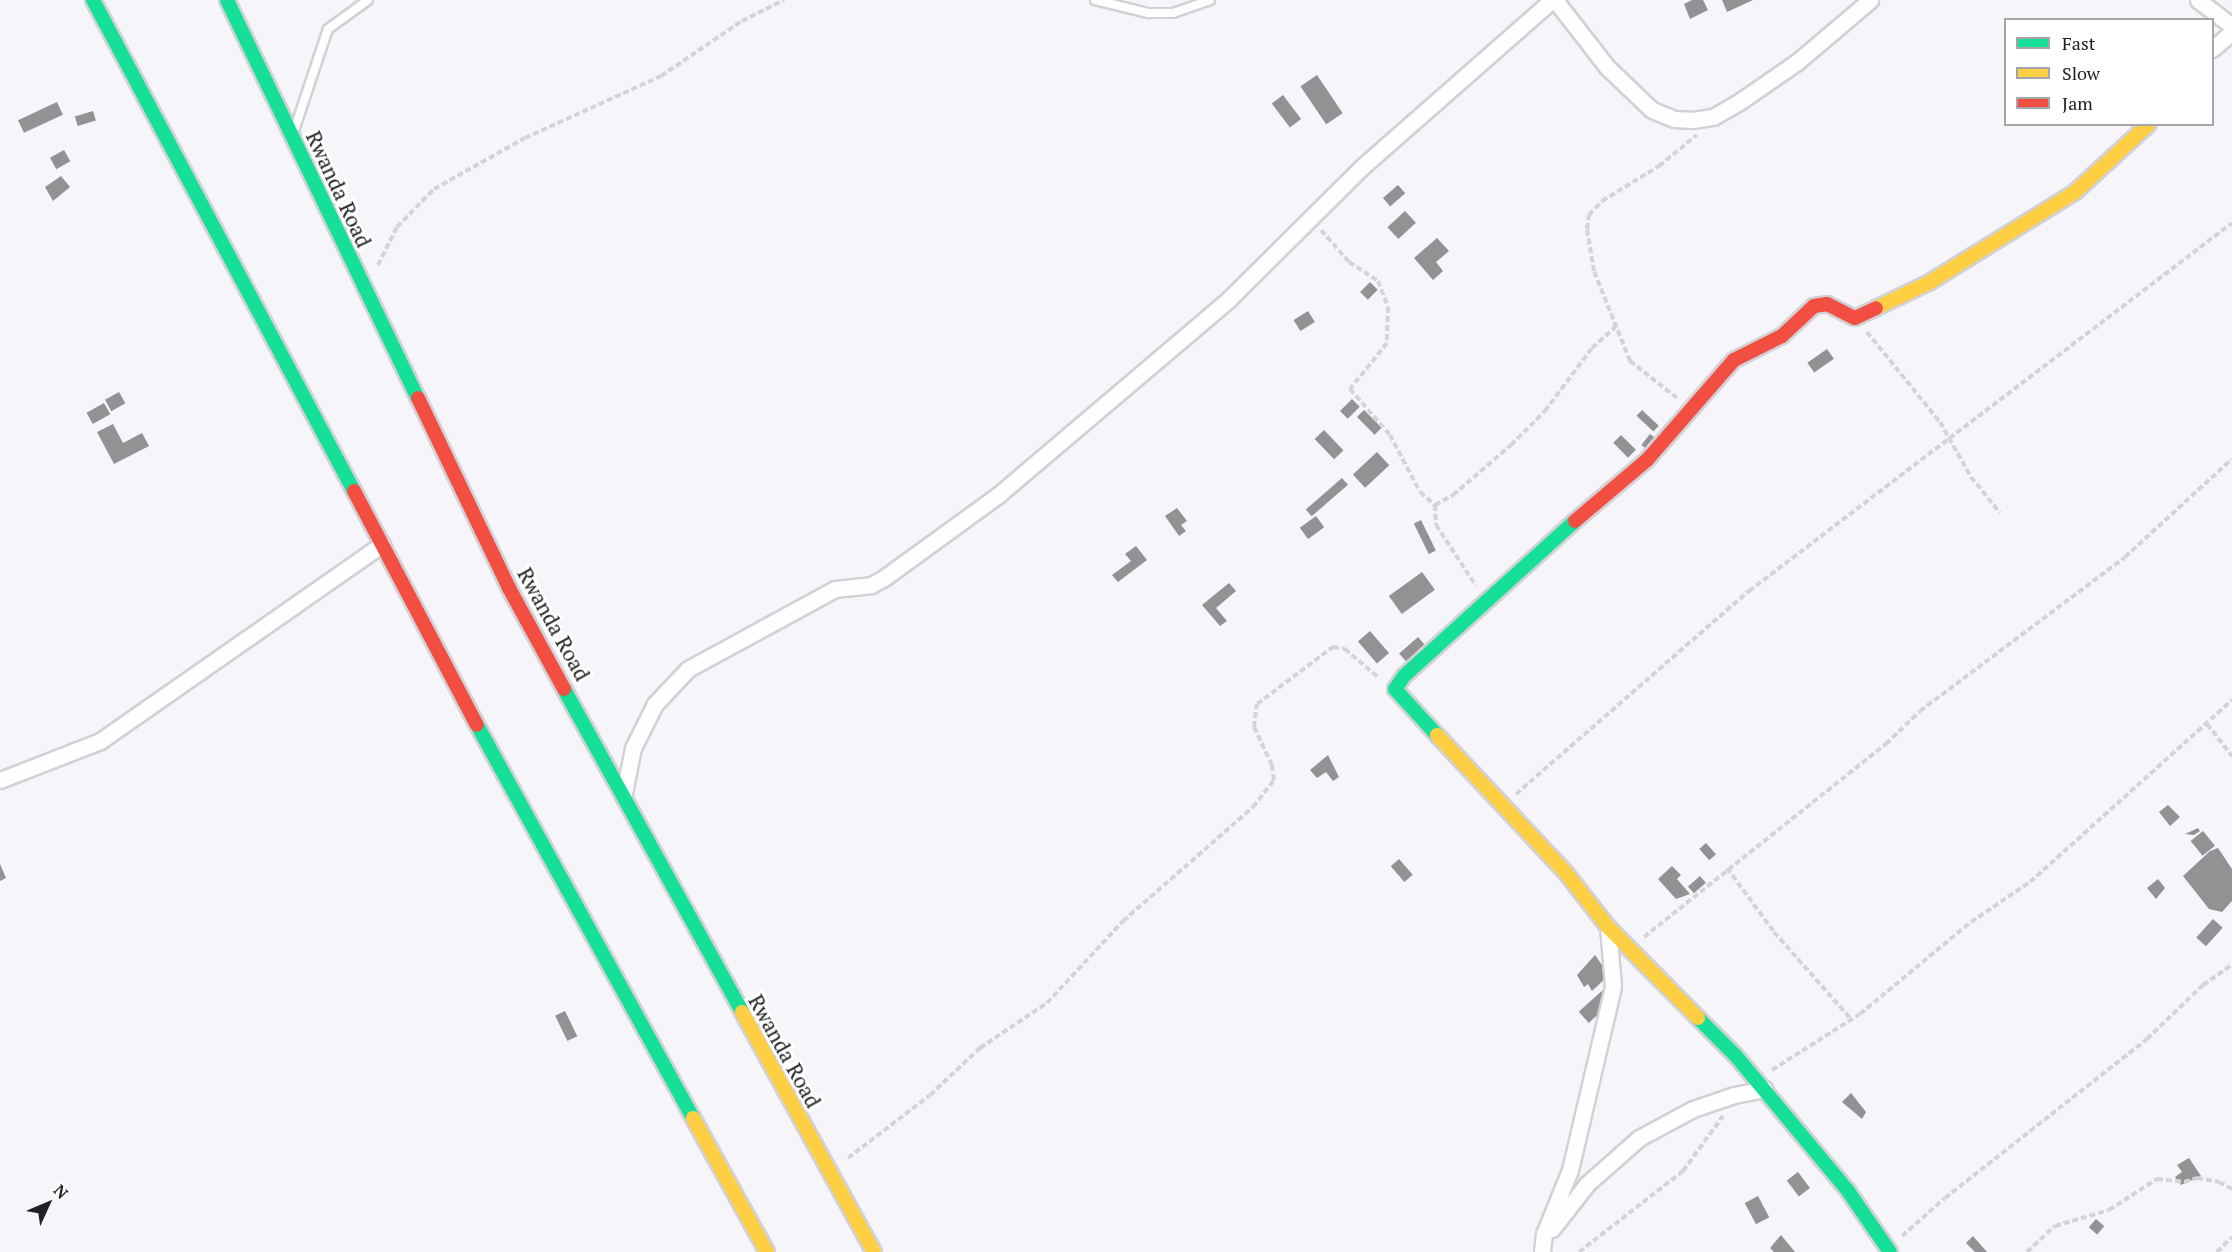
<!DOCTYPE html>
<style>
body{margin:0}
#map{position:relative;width:2232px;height:1252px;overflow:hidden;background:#f5f5fa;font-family:"PT Serif",serif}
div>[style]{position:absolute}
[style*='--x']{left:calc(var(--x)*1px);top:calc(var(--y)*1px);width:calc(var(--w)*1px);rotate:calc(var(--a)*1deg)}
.building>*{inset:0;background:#939193;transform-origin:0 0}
.path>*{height:4px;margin-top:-2px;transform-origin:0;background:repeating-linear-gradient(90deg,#d4d3d6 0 6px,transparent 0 9px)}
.roads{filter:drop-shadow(2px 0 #d2d1d6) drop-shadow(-2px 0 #d2d1d6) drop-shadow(0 2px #d2d1d6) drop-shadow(0 -2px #d2d1d6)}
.lane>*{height:8px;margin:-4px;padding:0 4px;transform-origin:4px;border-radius:4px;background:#fefefe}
.street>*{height:15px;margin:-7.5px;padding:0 7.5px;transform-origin:7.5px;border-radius:7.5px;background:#fefefe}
.fast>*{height:14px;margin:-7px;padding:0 7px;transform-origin:7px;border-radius:7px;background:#16e098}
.slow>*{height:14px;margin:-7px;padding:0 7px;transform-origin:7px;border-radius:7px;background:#ffcf43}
.jam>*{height:14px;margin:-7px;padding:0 7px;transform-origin:7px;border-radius:7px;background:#f24e42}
span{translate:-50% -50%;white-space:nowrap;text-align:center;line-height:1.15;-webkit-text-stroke:6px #fff;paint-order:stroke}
.street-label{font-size:21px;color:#212125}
.legend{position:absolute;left:2004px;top:18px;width:210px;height:108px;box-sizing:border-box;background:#fff;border:2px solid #a6a6a8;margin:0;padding:8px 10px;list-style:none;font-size:18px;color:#212125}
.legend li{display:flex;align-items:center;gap:12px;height:30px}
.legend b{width:30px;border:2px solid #a6a6a8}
.north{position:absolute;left:18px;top:1174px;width:60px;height:60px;-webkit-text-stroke:4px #fff;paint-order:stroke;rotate:46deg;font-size:16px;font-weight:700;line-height:24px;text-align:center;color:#212125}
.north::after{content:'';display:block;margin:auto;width:21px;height:27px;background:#212125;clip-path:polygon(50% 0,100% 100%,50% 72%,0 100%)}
</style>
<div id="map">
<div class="building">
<div style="clip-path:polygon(1692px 0,1703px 0,1708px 10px,1690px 19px,1684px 4px)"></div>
<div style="clip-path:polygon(1722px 0,1753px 0,1727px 12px)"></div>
<div style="left:1317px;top:75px;width:46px;height:20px;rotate:56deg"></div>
<div style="left:1283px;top:95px;width:30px;height:14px;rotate:53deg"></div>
<div style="left:57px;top:102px;width:14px;height:43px;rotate:65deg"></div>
<div style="left:93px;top:111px;width:10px;height:19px;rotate:73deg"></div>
<div style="left:64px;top:150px;width:13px;height:16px;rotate:61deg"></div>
<div style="clip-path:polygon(61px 176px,70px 187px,53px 201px,45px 187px)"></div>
<div style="left:1398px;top:185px;width:11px;height:20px;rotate:49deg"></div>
<div style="left:1405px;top:211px;width:16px;height:24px;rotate:47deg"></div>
<div style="clip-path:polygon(1437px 238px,1449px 251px,1436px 262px,1443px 271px,1433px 280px,1414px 258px)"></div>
<div style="left:1370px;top:282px;width:11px;height:14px;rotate:45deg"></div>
<div style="left:1308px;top:311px;width:13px;height:17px;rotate:58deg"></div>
<div style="left:1827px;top:349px;width:12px;height:24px;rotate:55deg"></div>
<div style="left:119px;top:392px;width:13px;height:16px;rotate:61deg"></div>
<div style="left:1352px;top:399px;width:11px;height:17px;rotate:45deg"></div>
<div style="left:104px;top:403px;width:13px;height:20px;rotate:61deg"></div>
<div style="left:1364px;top:410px;width:25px;height:10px;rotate:45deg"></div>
<div style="left:1642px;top:410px;width:23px;height:8px;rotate:43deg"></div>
<div style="clip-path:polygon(113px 424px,123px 443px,142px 433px,149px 446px,114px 464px,97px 432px)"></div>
<div style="left:1324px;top:430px;width:28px;height:13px;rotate:46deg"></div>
<div style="left:1650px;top:434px;width:11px;height:14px;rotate:38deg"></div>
<div style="left:1621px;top:435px;width:21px;height:11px;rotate:45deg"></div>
<div style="left:1377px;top:452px;width:18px;height:33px;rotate:47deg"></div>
<div style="left:1342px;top:478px;width:9px;height:48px;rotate:49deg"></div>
<div style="clip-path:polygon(1177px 508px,1187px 521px,1181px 525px,1186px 531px,1179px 536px,1165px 516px)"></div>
<div style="left:1316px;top:516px;width:14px;height:20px;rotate:54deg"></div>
<div style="left:1421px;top:520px;width:34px;height:8px;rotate:64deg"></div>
<div style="clip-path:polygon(1136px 546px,1147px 560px,1118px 582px,1112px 575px,1131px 561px,1125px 554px)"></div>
<div style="left:1422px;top:572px;width:22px;height:41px;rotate:54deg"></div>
<div style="clip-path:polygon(1229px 583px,1236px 591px,1216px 608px,1227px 621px,1220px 626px,1202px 605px)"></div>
<div style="left:1370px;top:631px;width:29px;height:16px;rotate:49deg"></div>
<div style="left:1418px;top:637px;width:11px;height:25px;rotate:49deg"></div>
<div style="clip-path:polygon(1328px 755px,1339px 777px,1333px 781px,1326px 772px,1317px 778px,1310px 770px)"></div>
<div style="clip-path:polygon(2168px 805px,2180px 817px,2170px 826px,2159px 812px)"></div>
<div style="clip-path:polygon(2198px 828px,2200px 831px,2194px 835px,2185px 834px)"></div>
<div style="left:2203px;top:831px;width:19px;height:16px;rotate:51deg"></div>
<div style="left:1706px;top:843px;width:15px;height:9px;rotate:48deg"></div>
<div style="clip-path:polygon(2218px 848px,2232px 869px,2232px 901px,2222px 912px,2209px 909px,2183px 876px,2210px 851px)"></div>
<div style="left:1399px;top:859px;width:21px;height:11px;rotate:49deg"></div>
<div style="clip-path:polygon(0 864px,6px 878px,0 881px)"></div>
<div style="clip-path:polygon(1672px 866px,1681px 875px,1677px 879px,1690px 894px,1676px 899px,1658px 879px)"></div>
<div style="left:1700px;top:876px;width:9px;height:16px;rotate:49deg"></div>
<div style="clip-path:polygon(2158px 879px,2165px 888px,2156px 899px,2147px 888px)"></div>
<div style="left:2213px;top:919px;width:13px;height:25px;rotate:42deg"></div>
<div style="clip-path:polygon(1595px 955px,1609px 975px,1592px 991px,1588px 984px,1584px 987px,1577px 975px)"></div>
<div style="left:1604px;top:989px;width:15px;height:34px;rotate:48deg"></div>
<div style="left:565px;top:1011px;width:28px;height:11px;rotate:64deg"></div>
<div style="clip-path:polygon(1851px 1093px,1866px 1112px,1862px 1119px,1842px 1102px)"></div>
<div style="clip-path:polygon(2189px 1158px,2201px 1176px,2181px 1185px,2175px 1177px,2182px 1172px,2177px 1165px)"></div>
<div style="left:1798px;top:1172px;width:20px;height:14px;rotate:53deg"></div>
<div style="left:1758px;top:1196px;width:24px;height:15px;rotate:62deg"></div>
<div style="left:2096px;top:1219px;width:11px;height:11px;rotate:41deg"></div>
<div style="clip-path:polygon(1781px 1235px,1795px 1252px,1774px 1252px,1770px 1248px)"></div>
<div style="clip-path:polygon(1973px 1236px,1987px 1252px,1975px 1252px,1966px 1243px)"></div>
</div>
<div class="path">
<div style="--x:1321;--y:230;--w:43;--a:48.8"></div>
<div style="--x:1349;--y:262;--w:35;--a:33"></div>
<div style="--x:1378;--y:281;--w:28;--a:69"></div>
<div style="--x:1388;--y:307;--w:36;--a:92"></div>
<div style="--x:1387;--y:343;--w:59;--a:128.8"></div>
<div style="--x:1350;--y:389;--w:61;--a:49"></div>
<div style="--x:1390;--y:435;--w:64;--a:62.2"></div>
<div style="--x:1420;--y:492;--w:20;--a:41"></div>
<div style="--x:1435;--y:505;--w:20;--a:87"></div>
<div style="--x:1436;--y:525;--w:73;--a:56.7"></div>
<div style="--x:378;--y:265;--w:42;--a:-63.4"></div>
<div style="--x:397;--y:227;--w:53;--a:-45.8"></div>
<div style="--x:434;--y:189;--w:104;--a:-29.3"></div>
<div style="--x:525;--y:138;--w:149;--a:-24.5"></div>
<div style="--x:661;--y:76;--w:98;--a:-34.2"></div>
<div style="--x:742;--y:21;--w:47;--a:-26.6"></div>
<div style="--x:1867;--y:332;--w:116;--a:51"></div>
<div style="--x:1940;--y:422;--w:63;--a:60.6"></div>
<div style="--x:1971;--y:477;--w:46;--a:51.1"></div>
<div style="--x:1677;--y:398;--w:60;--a:-141.8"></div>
<div style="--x:1630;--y:361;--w:97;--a:-111.8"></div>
<div style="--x:1594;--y:271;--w:43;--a:-99.5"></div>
<div style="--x:1587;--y:229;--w:14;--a:-82"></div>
<div style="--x:1589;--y:215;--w:19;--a:-47"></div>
<div style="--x:1602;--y:201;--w:67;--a:-31.6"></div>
<div style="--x:1659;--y:166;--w:49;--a:-39.2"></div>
<div style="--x:1435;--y:505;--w:21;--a:-29"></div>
<div style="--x:1453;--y:495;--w:77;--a:-40.8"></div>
<div style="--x:1511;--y:445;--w:48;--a:-45"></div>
<div style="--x:1545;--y:411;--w:79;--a:-53.3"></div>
<div style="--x:1592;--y:348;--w:31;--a:-42"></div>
<div style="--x:2207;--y:724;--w:41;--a:52"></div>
<div style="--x:1516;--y:794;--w:309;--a:-41.1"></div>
<div style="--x:1749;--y:591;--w:607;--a:-37.3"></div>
<div style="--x:1727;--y:868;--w:79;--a:53.7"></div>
<div style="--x:1774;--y:932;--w:116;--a:48.5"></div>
<div style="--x:1644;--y:937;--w:310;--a:-38.6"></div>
<div style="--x:1886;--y:744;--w:47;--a:-44.1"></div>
<div style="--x:1920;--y:711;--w:256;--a:-36.9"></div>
<div style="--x:2125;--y:557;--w:145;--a:-42.5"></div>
<div style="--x:1772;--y:1070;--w:104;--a:-32.5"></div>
<div style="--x:1860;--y:1014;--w:144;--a:-39.7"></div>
<div style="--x:1971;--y:922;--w:71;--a:-34.1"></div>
<div style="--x:2030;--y:882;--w:272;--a:-42"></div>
<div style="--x:848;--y:1158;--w:103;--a:-37.5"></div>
<div style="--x:930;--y:1095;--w:69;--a:-43.2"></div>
<div style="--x:980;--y:1048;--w:81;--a:-33.9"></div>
<div style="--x:1047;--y:1003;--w:112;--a:-47.2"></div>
<div style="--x:1123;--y:921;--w:173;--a:-41.2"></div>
<div style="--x:1253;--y:807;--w:34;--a:-52"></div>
<div style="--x:1274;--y:780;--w:15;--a:-98"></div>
<div style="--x:1272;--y:765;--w:42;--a:-115.3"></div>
<div style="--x:1254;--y:727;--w:23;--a:-83"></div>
<div style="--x:1257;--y:704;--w:95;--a:-36.9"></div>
<div style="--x:1333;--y:647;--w:12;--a:9"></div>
<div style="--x:1345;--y:649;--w:45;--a:40.5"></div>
<div style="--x:1902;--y:1236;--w:57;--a:-41.5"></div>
<div style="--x:1945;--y:1198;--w:257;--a:-38.2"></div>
<div style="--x:2147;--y:1039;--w:78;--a:-44"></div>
<div style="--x:2203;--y:985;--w:35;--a:-35"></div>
<div style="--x:1579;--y:1252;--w:132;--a:-37.9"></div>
<div style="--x:1683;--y:1171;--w:68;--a:-54"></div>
<div style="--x:2027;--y:1252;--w:38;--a:-43"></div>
<div style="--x:2055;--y:1226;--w:56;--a:-16.5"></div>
<div style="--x:2109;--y:1210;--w:57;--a:-32.9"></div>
<div style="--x:2157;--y:1179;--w:27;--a:6"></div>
<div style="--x:2184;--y:1182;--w:14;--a:-17"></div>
<div style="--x:2197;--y:1178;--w:22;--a:10"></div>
<div style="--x:2219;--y:1182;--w:15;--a:28"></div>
<div style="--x:2217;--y:1252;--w:21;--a:-45"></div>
</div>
<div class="roads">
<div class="lane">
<div style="--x:1095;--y:0;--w:55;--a:13.8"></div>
<div style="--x:1148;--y:13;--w:25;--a:0"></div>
<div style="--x:1173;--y:13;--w:39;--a:-19"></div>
<div style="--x:295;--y:128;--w:104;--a:-71.6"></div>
<div style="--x:328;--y:29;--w:49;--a:-35.9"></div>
</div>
<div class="street">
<div style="--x:1555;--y:0;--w:85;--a:52.2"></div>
<div style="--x:1607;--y:67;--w:62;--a:43.7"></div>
<div style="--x:1652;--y:110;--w:24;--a:22"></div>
<div style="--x:1674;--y:119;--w:19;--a:3"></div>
<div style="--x:1693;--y:120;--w:20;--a:-9"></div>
<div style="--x:1713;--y:117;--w:30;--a:-30"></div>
<div style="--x:1739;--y:102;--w:70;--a:-34.6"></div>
<div style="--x:1797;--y:62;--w:96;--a:-40.3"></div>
<div style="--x:2198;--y:0;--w:43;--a:37.4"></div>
<div style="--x:2212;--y:49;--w:26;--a:-40"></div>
<div style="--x:0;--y:780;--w:107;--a:-21.3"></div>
<div style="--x:100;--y:741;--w:344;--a:-34.9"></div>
<div style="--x:624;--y:793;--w:46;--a:-78.7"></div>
<div style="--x:633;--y:748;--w:49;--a:-63.4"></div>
<div style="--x:655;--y:704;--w:48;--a:-46.7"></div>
<div style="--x:688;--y:669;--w:167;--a:-28.6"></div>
<div style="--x:835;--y:589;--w:36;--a:-6"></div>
<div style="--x:871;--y:585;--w:15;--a:-28"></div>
<div style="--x:884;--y:578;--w:140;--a:-36"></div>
<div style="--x:997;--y:496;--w:304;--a:-40.3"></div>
<div style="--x:1229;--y:299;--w:187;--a:-44.8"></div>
<div style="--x:1362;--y:167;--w:253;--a:-41.3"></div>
<div style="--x:1552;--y:1229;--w:57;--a:-52.1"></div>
<div style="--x:1587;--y:1184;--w:69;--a:-41.5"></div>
<div style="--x:1639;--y:1138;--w:61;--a:-28.2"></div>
<div style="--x:1693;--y:1109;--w:43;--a:-18.9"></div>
<div style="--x:1734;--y:1095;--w:31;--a:-11"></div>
<div style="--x:1542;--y:1252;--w:18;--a:-84"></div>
<div style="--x:1544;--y:1234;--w:69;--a:-67.9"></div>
<div style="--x:1570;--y:1170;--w:189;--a:-76.8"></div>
<div style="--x:1613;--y:986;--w:59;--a:-94.8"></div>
</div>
<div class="fast">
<div style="--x:93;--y:0;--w:556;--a:62.01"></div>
<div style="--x:227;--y:0;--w:441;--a:64.4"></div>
<div style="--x:564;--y:689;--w:369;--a:61.1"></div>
<div style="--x:477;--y:725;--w:448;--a:61.2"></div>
<div style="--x:1437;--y:735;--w:62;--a:-132.4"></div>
<div style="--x:1395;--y:689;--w:16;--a:-55"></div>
<div style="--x:1404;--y:676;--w:231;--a:-42.2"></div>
<div style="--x:1698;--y:1018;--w:54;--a:45"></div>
<div style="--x:1736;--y:1056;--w:175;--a:50.3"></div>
<div style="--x:1848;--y:1191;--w:74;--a:55.5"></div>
</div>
<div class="slow">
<div style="--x:1876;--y:308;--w:60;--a:-25.7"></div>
<div style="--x:1930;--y:282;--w:171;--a:-31.8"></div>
<div style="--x:2075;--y:192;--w:100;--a:-42.6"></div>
<div style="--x:1437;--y:735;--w:189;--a:46.9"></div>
<div style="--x:1566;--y:873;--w:68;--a:52.1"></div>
<div style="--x:1608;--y:927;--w:128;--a:45.3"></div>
<div style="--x:742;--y:1012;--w:274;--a:61.2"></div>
<div style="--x:693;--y:1118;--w:153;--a:61.1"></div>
</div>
<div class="jam">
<div style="--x:418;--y:398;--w:211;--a:64.4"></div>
<div style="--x:509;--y:588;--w:115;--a:61.4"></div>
<div style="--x:354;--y:491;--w:264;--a:62.3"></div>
<div style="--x:1575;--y:521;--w:94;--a:-40.3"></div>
<div style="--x:1647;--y:460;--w:133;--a:-49"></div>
<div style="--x:1734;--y:360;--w:54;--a:-26.6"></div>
<div style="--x:1782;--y:336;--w:44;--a:-43.2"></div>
<div style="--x:1814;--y:306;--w:13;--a:-9"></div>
<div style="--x:1827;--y:304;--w:31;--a:27"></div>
<div style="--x:1855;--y:318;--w:23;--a:-25"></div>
</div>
</div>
<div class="street-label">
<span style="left:339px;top:189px;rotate:65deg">Rwanda Road</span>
<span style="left:554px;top:624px;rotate:61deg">Rwanda Road</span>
<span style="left:785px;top:1051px;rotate:61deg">Rwanda Road</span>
</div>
<ul class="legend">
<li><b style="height:8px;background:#16e098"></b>Fast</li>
<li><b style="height:8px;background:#ffcf43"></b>Slow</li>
<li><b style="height:8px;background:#f24e42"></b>Jam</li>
</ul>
<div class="north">N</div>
</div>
